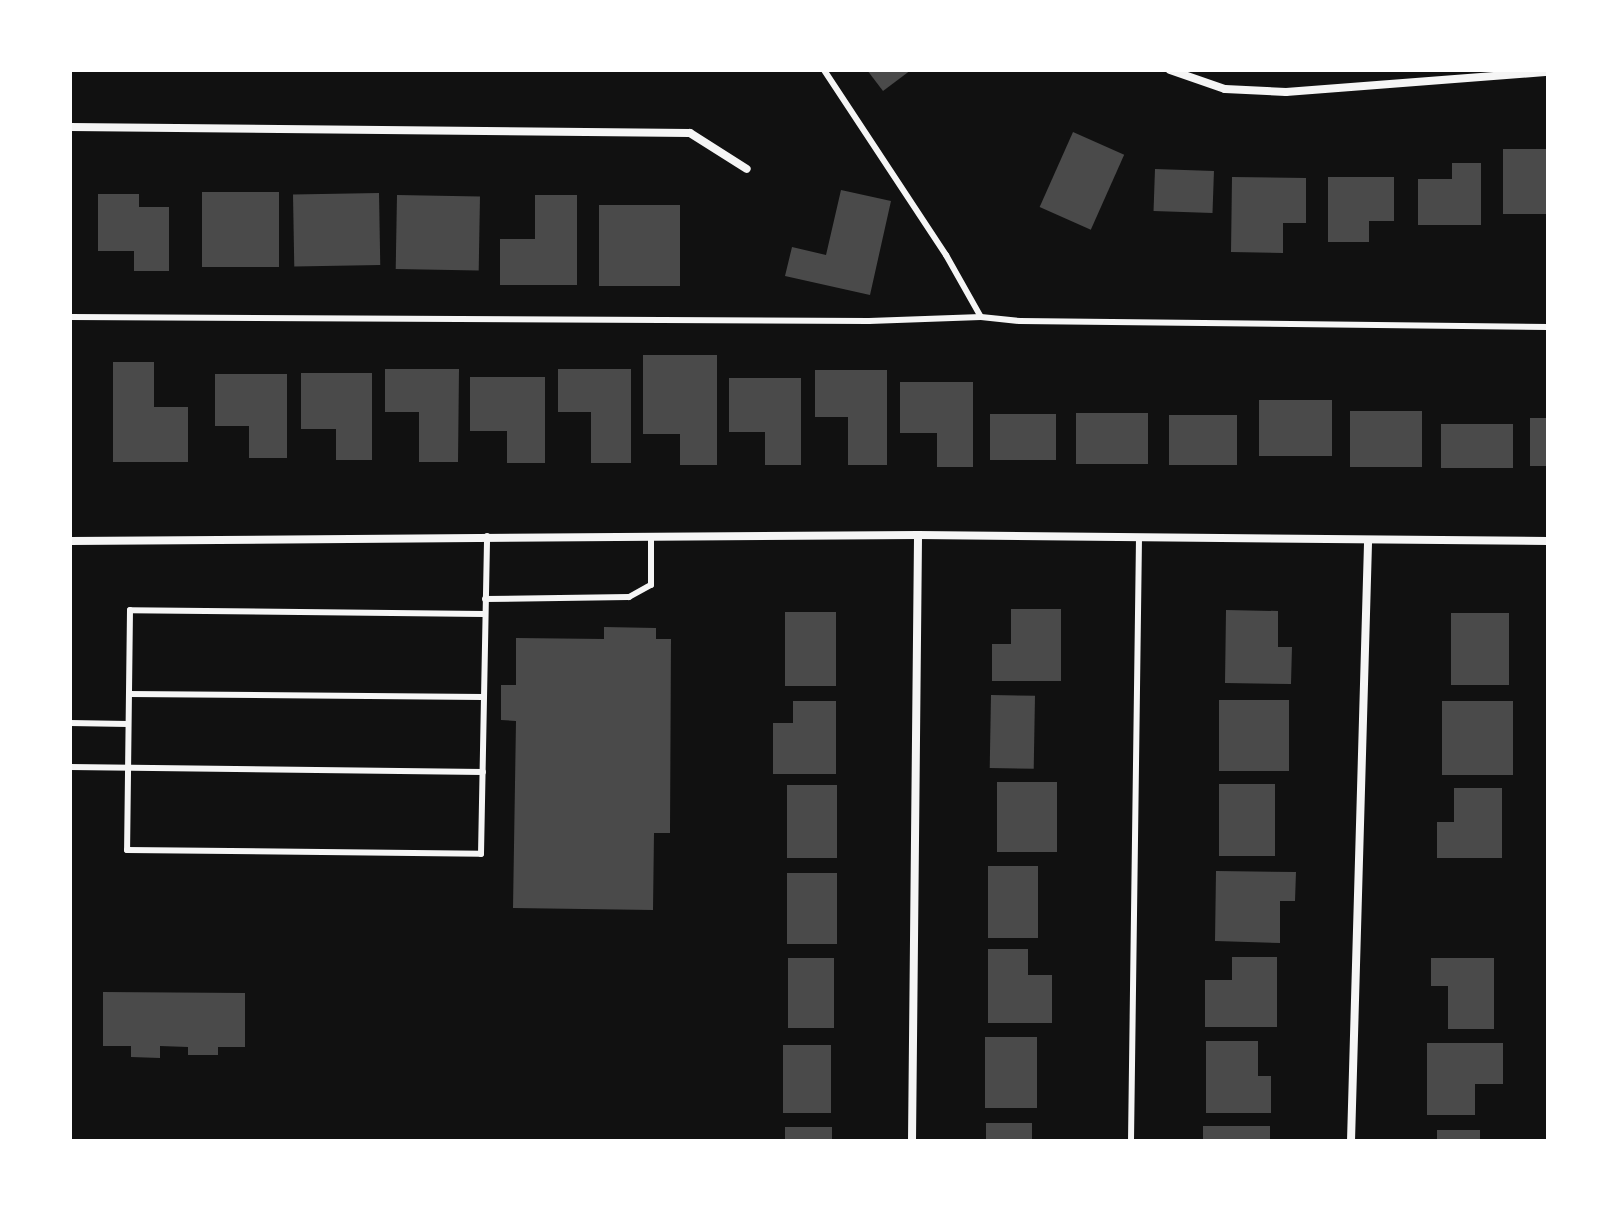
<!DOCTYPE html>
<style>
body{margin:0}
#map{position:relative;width:1618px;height:1211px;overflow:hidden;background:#111;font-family:"Exo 2",sans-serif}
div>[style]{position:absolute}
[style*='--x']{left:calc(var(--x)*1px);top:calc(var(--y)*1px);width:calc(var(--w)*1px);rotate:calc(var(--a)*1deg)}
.building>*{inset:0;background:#4a4a4a;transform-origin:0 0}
.service>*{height:6px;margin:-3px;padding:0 3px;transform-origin:3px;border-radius:3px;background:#f5f5f5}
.minor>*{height:8px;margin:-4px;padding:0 4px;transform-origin:4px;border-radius:4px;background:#f5f5f5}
span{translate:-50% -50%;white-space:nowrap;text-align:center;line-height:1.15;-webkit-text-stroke:6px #fff;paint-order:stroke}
.frame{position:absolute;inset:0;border:72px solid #fff;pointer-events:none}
</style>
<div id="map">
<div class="building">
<div style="clip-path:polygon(867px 70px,911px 70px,883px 91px)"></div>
<div style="left:1073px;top:132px;width:56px;height:82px;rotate:24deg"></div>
<div style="left:1503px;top:149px;width:45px;height:65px"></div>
<div style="clip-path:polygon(1452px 163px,1481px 163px,1481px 225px,1418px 225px,1418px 179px,1452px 179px)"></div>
<div style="left:1155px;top:169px;width:59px;height:42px;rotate:2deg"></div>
<div style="clip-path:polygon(1232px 177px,1306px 178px,1306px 223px,1283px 223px,1283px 253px,1231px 252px)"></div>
<div style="clip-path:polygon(1328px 177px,1394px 177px,1394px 221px,1369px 221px,1369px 242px,1328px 242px)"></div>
<div style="clip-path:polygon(841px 190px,891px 201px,870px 295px,785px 276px,792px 247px,826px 255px)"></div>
<div style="left:202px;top:192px;width:77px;height:75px"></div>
<div style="left:379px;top:193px;width:72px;height:86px;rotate:89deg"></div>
<div style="clip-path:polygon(98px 194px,139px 194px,139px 207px,169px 207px,169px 271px,134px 271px,134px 251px,98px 251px)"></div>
<div style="left:397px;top:195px;width:83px;height:74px;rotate:1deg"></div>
<div style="clip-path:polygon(535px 195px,577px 195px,577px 285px,500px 285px,500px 239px,535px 239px)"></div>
<div style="left:599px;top:205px;width:81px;height:81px"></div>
<div style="clip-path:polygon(643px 355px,717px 355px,717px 465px,680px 465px,680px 434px,643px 434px)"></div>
<div style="clip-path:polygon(113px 362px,154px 362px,154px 407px,188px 407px,188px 462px,113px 462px)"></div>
<div style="clip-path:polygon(385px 369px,459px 369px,458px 462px,419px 462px,419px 412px,385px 412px)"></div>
<div style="clip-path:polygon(558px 369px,631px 369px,631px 463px,591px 463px,591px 412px,558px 412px)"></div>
<div style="clip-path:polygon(815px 370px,887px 370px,887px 465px,848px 465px,848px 417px,815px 417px)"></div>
<div style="clip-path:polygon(301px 373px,372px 373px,372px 460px,336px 460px,336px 429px,301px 429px)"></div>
<div style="clip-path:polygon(215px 374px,287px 374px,287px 458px,249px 458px,249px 426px,215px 426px)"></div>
<div style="clip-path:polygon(470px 377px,545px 377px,545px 463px,507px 463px,507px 431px,470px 431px)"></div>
<div style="clip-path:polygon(729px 378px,801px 378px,801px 465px,765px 465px,765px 432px,729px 432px)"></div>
<div style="clip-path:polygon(900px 382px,973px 382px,973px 467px,937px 467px,937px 433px,900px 433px)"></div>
<div style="left:1259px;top:400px;width:73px;height:56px"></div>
<div style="left:1350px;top:411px;width:72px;height:56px"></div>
<div style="left:1148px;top:413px;width:51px;height:72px;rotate:90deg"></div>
<div style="left:990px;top:414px;width:66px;height:46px"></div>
<div style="left:1169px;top:415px;width:68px;height:50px"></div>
<div style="left:1530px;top:418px;width:18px;height:48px"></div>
<div style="left:1441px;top:424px;width:72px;height:44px"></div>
<div style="clip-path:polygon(1011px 609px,1061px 609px,1061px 681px,992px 681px,992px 644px,1011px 644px)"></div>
<div style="clip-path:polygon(1226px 610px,1278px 611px,1278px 647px,1292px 647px,1291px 684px,1225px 683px)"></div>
<div style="left:785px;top:612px;width:51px;height:74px"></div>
<div style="left:1451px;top:613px;width:58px;height:72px"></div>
<div style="clip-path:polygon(604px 627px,656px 628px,656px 639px,671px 639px,670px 833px,654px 833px,653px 910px,513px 908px,516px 721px,501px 720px,501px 685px,516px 685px,516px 638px,604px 639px)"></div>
<div style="left:991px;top:695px;width:44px;height:73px;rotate:1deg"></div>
<div style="left:1219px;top:700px;width:70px;height:71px"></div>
<div style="clip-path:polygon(793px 701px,836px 701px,836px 774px,773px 774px,773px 723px,793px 723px)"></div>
<div style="left:1442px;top:701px;width:71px;height:74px"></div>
<div style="left:997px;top:782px;width:60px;height:70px"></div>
<div style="left:1219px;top:784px;width:56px;height:72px"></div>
<div style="left:787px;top:785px;width:50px;height:73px"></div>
<div style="clip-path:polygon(1454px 788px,1502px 788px,1502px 858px,1437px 858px,1437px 822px,1454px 822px)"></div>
<div style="left:988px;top:866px;width:50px;height:72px"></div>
<div style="clip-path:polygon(1216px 871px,1296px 872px,1295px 901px,1280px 901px,1280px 943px,1215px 941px)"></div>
<div style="left:787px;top:873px;width:50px;height:71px"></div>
<div style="clip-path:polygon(988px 949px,1028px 949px,1028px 975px,1052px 975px,1052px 1023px,988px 1023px)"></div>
<div style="clip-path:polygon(1232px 957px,1277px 957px,1277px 1027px,1205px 1027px,1205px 980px,1232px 980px)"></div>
<div style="left:788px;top:958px;width:46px;height:70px"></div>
<div style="clip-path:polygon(1431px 958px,1494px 958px,1494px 1029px,1448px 1029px,1448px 986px,1431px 986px)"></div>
<div style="clip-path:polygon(103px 992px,245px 993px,245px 1047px,218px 1047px,218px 1055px,188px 1055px,188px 1047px,160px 1046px,160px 1058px,131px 1057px,131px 1046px,103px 1046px)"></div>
<div style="left:985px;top:1037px;width:52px;height:71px"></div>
<div style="clip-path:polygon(1206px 1041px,1258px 1041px,1258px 1076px,1271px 1076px,1271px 1113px,1206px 1113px)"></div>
<div style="clip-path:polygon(1427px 1043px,1503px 1043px,1503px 1084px,1475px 1084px,1475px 1115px,1427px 1115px)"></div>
<div style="left:783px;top:1045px;width:48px;height:68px"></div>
<div style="left:986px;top:1123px;width:46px;height:18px"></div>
<div style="left:1203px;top:1126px;width:67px;height:15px"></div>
<div style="left:785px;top:1127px;width:47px;height:14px"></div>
<div style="left:1437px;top:1130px;width:43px;height:11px"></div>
</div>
<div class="service">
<div style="--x:824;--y:70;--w:222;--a:56.6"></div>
<div style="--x:946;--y:255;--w:71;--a:60.6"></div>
<div style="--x:981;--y:317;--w:39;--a:6"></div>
<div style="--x:1020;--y:321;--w:528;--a:0.65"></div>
<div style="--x:70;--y:317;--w:799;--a:0.29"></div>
<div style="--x:869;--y:321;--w:112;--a:-2"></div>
<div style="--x:485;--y:599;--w:144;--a:-0.8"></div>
<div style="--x:629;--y:597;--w:25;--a:-29"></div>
<div style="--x:651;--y:585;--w:49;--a:-90"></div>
<div style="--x:484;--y:614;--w:354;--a:-179.4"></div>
<div style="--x:130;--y:610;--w:240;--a:90.7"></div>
<div style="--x:127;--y:850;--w:354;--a:0.6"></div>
<div style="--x:481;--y:854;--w:318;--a:-88.9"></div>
<div style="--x:129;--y:694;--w:354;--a:0.5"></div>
<div style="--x:70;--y:723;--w:58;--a:1"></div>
<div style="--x:70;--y:767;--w:413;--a:0.7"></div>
<div style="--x:1131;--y:1141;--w:603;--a:-89.24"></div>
</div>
<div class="minor">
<div style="--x:1170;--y:70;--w:58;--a:19.1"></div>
<div style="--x:1225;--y:89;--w:61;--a:2.8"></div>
<div style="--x:1286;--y:92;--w:263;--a:-4.4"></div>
<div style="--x:70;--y:127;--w:620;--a:0.55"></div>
<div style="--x:690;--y:133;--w:67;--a:32.3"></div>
<div style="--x:70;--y:541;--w:848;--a:-0.41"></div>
<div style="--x:918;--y:535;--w:630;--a:0.55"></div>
<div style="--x:912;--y:1141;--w:606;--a:-89.43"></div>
<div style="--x:1351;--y:1141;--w:599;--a:-88.37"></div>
</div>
<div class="frame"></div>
</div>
